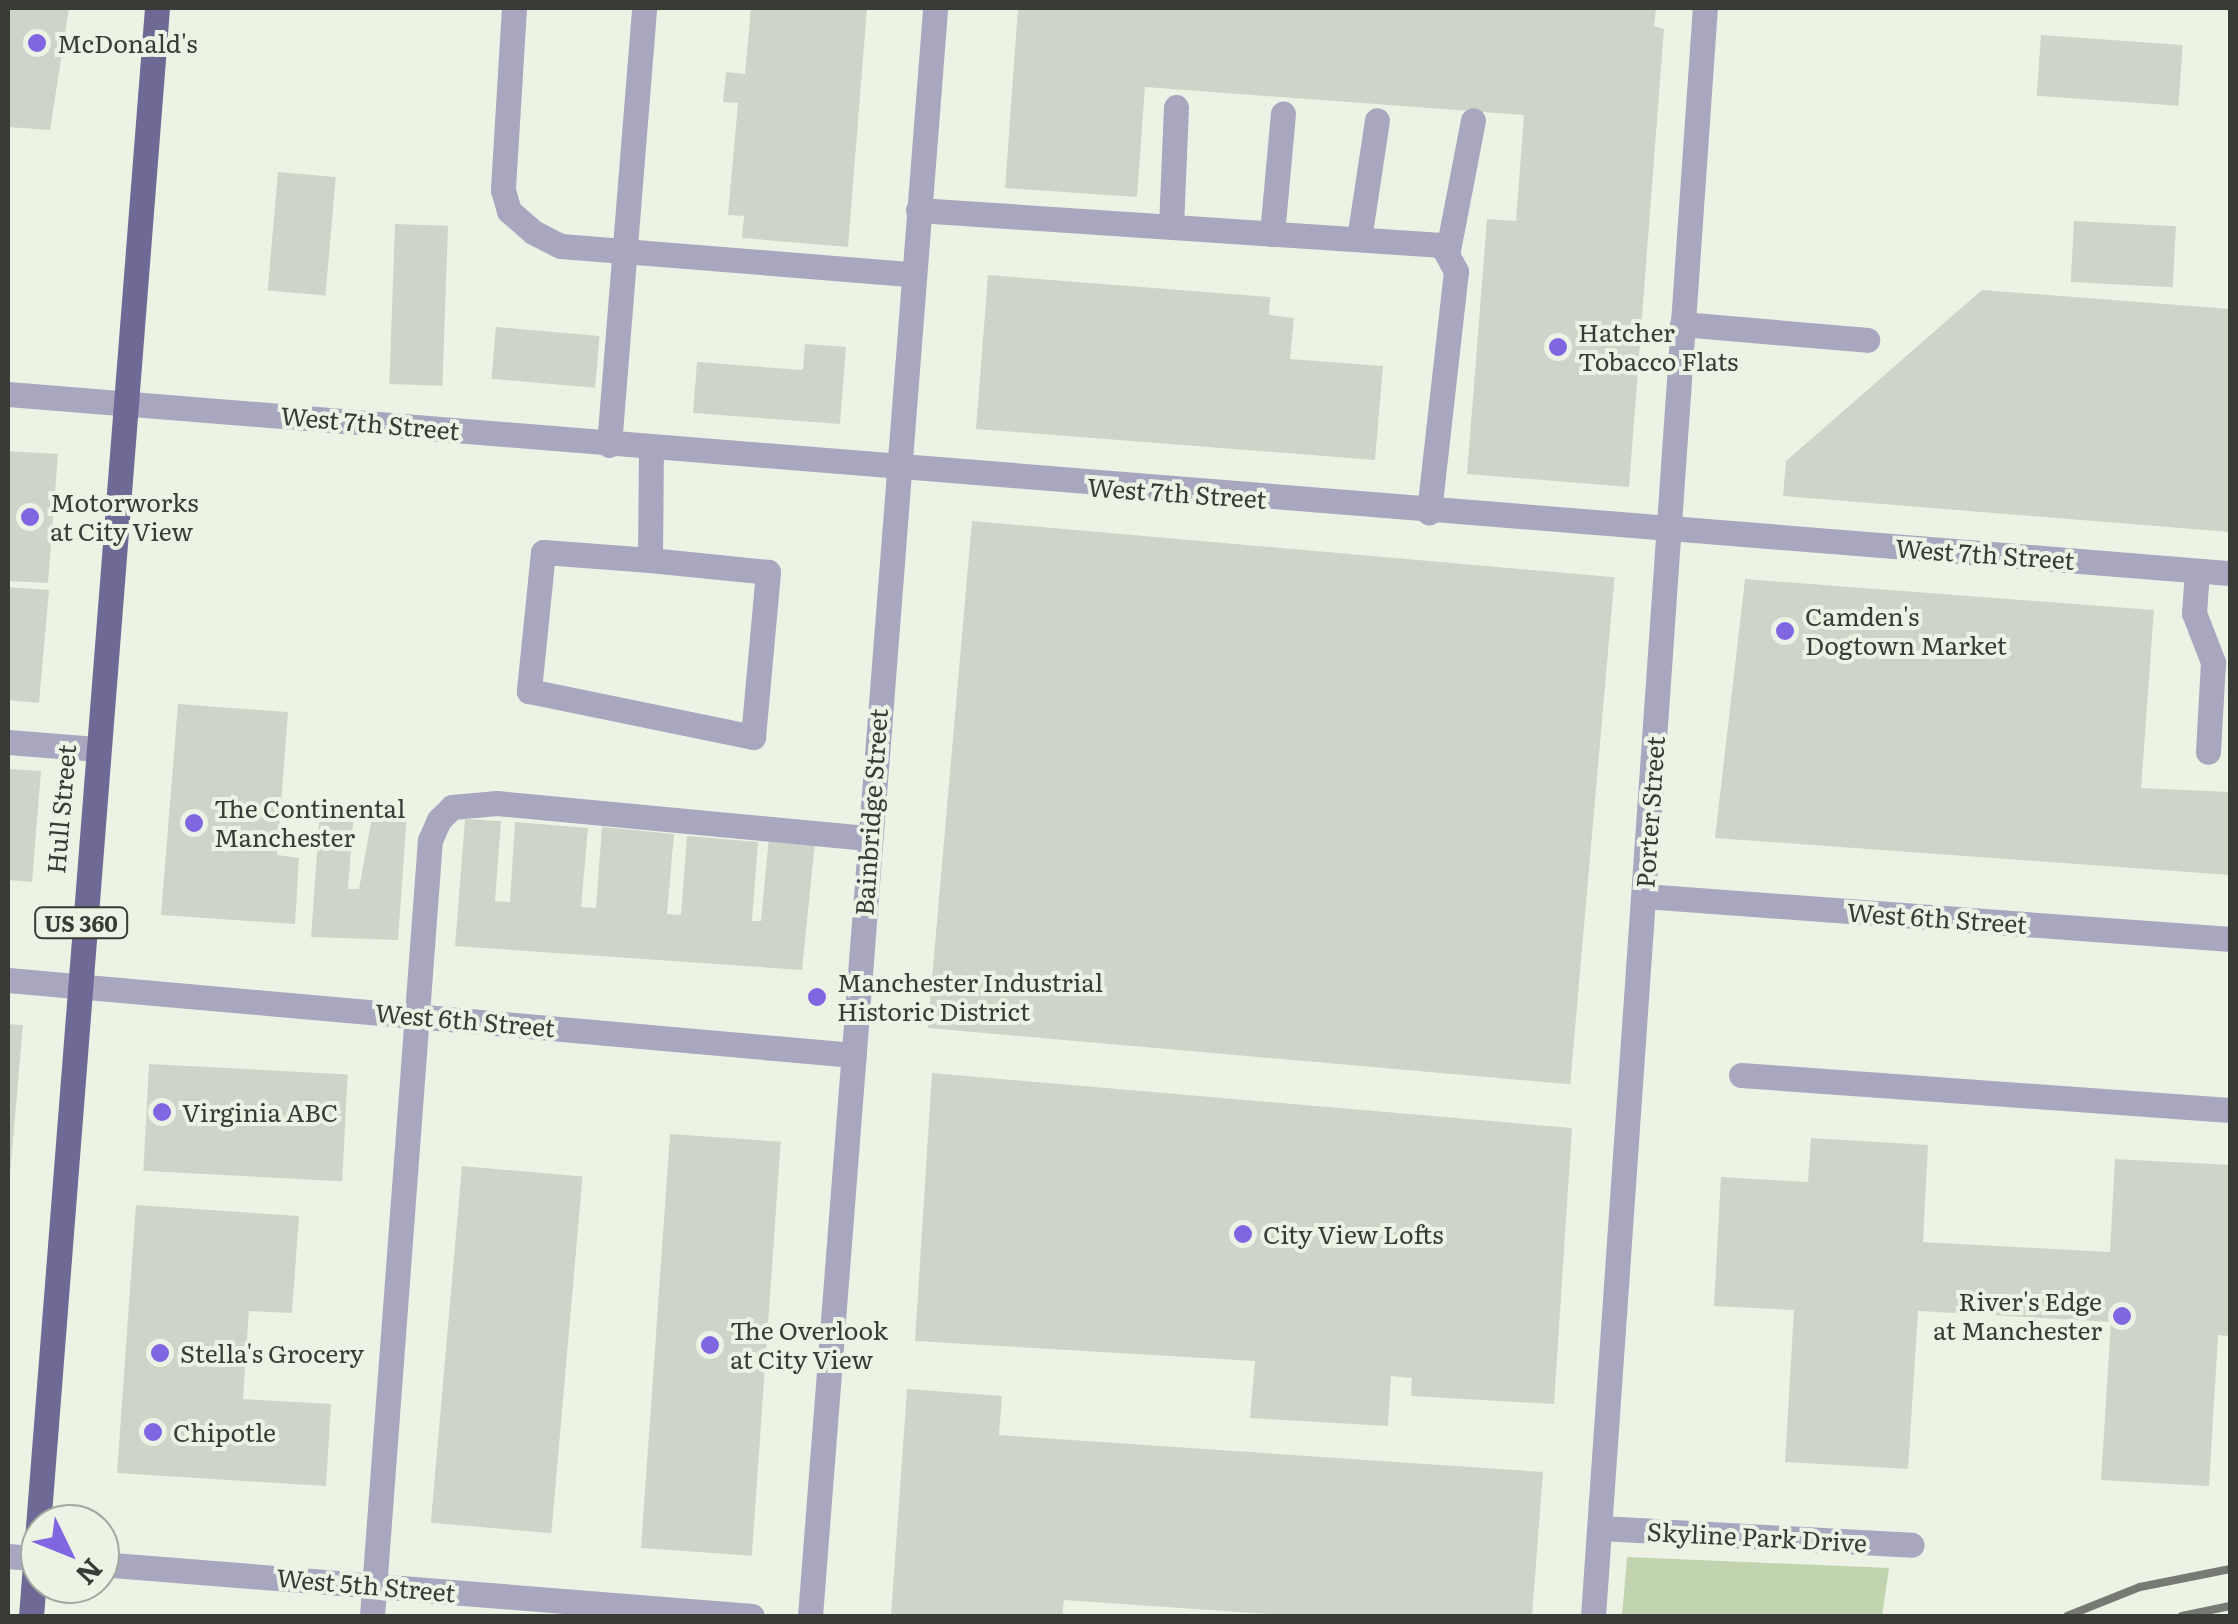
<!DOCTYPE html>
<style>
body{margin:0}
#map{position:relative;width:2238px;height:1624px;overflow:hidden;background:#ecf3e5;font-family:Literata,serif}
div>[style]{position:absolute}
[style*='--x']{left:calc(var(--x)*1px);top:calc(var(--y)*1px);width:calc(var(--w)*1px);rotate:calc(var(--a)*1deg)}
.green>*{inset:0;background:#c1d4af}
.building>*{inset:0;background:#ced5c8;transform-origin:0 0}
.minor>*{height:25px;margin:-12.5px;padding:0 12.5px;transform-origin:12.5px;border-radius:12.5px;background:#a9a6bf}
.major>*{height:25px;margin:-12.5px;padding:0 12.5px;transform-origin:12.5px;border-radius:12.5px;background:#6f6995}
.rail>*{height:8px;margin:-4px;padding:0 4px;transform-origin:4px;border-radius:4px;background:#767a72}
.dots>*{width:28px;height:28px;translate:-50% -50%;box-sizing:border-box;border:5px solid #ecf3e5;border-radius:50%}
span{translate:-50% -50%;white-space:nowrap;text-align:center;line-height:1.15;-webkit-text-stroke:8px #ecf3e5;paint-order:stroke}
.shield-label span{padding:2px 8px;background:#ecf3e5;border:2px solid;border-radius:8px;-webkit-text-stroke-width:0}
.shield-label{font-size:22px;color:#393b36;font-weight:700}
.poi-label{font-size:25px;color:#393b36}
.left{translate:0 -50%;text-align:left}
.right{translate:-100% -50%;text-align:right}
.street-label{font-size:25px;color:#393b36}
.frame{position:absolute;inset:0;border:10px solid #393b36;pointer-events:none}
.north{position:absolute;left:20px;top:1504px;width:100px;height:100px;box-sizing:border-box;background:#ecf3e5;border:2px solid #a4a99f;border-radius:50%;rotate:133deg;font-size:28px;font-weight:700;line-height:40px;text-align:center;color:#393b36}
.north::after{content:'';display:block;margin:auto;width:35px;height:45px;background:#8166e1;clip-path:polygon(50% 0,100% 100%,50% 72%,0 100%)}
</style>
<div id="map">
<div class="green">
<div style="clip-path:polygon(1627px 1557px,1889px 1568px,1882px 1616px,1622px 1616px)"></div>
</div>
<div class="building">
<div style="clip-path:polygon(8px 8px,69px 8px,50px 130px,8px 127px)"></div>
<div style="clip-path:polygon(751px 8px,867px 8px,848px 247px,742px 238px,744px 216px,728px 215px,738px 103px,723px 102px,726px 72px,745px 74px)"></div>
<div style="clip-path:polygon(1018px 8px,1656px 8px,1654px 26px,1664px 29px,1629px 487px,1467px 474px,1487px 219px,1516px 221px,1524px 115px,1145px 87px,1137px 197px,1005px 188px)"></div>
<div style="left:2041px;top:35px;width:142px;height:61px;rotate:4deg"></div>
<div style="left:278px;top:172px;width:58px;height:119px;rotate:5deg"></div>
<div style="left:2074px;top:221px;width:102px;height:61px;rotate:3deg"></div>
<div style="left:395px;top:224px;width:53px;height:160px;rotate:2deg"></div>
<div style="clip-path:polygon(988px 275px,1270px 297px,1269px 315px,1294px 318px,1290px 359px,1383px 366px,1375px 460px,976px 429px)"></div>
<div style="clip-path:polygon(1982px 290px,2230px 309px,2230px 532px,1783px 496px,1786px 461px)"></div>
<div style="left:496px;top:327px;width:104px;height:52px;rotate:5deg"></div>
<div style="clip-path:polygon(805px 344px,846px 347px,840px 424px,693px 413px,697px 362px,803px 370px)"></div>
<div style="clip-path:polygon(8px 451px,58px 454px,48px 583px,8px 581px)"></div>
<div style="left:972px;top:521px;width:645px;height:509px;rotate:5deg"></div>
<div style="clip-path:polygon(1745px 579px,2154px 610px,2141px 788px,2230px 792px,2230px 875px,1715px 838px)"></div>
<div style="clip-path:polygon(8px 587px,49px 590px,39px 703px,8px 700px)"></div>
<div style="clip-path:polygon(178px 704px,288px 712px,277px 855px,299px 858px,295px 924px,161px 915px)"></div>
<div style="clip-path:polygon(8px 769px,41px 771px,32px 882px,8px 880px)"></div>
<div style="clip-path:polygon(320px 810px,354px 812px,348px 889px,359px 889px,373px 812px,407px 814px,398px 940px,311px 937px)"></div>
<div style="clip-path:polygon(465px 819px,501px 821px,495px 901px,510px 902px,515px 822px,588px 828px,581px 907px,596px 908px,602px 827px,674px 834px,667px 914px,681px 915px,687px 836px,758px 842px,752px 921px,761px 921px,769px 837px,815px 842px,802px 970px,455px 946px)"></div>
<div style="clip-path:polygon(8px 1024px,23px 1025px,10px 1174px,8px 1174px)"></div>
<div style="left:149px;top:1064px;width:199px;height:107px;rotate:3deg"></div>
<div style="clip-path:polygon(932px 1073px,1572px 1128px,1554px 1404px,1411px 1396px,1412px 1378px,1391px 1376px,1388px 1426px,1250px 1418px,1255px 1361px,915px 1341px)"></div>
<div style="left:670px;top:1134px;width:111px;height:415px;rotate:4deg"></div>
<div style="clip-path:polygon(1811px 1138px,1928px 1145px,1923px 1242px,2110px 1252px,2115px 1159px,2230px 1165px,2230px 1336px,2218px 1335px,2209px 1486px,2101px 1480px,2111px 1322px,1918px 1311px,1908px 1469px,1785px 1462px,1794px 1310px,1714px 1306px,1721px 1177px,1808px 1182px)"></div>
<div style="left:462px;top:1166px;width:121px;height:358px;rotate:5deg"></div>
<div style="clip-path:polygon(136px 1205px,299px 1216px,292px 1313px,249px 1311px,243px 1399px,331px 1404px,326px 1486px,117px 1473px)"></div>
<div style="clip-path:polygon(907px 1389px,1002px 1396px,999px 1435px,1543px 1472px,1532px 1616px,1296px 1616px,1064px 1600px,1062px 1616px,891px 1616px)"></div>
</div>
<div class="minor">
<div style="--x:514;--y:8;--w:182;--a:93.5"></div>
<div style="--x:503;--y:190;--w:22;--a:74"></div>
<div style="--x:509;--y:211;--w:32;--a:41"></div>
<div style="--x:533;--y:232;--w:31;--a:27"></div>
<div style="--x:561;--y:246;--w:352;--a:4.6"></div>
<div style="--x:918;--y:210;--w:525;--a:3.82"></div>
<div style="--x:1442;--y:245;--w:30;--a:62"></div>
<div style="--x:1456;--y:271;--w:243;--a:96.4"></div>
<div style="--x:1171;--y:226;--w:119;--a:-87.6"></div>
<div style="--x:1272;--y:234;--w:121;--a:-84.8"></div>
<div style="--x:1359;--y:239;--w:120;--a:-81.4"></div>
<div style="--x:1448;--y:250;--w:132;--a:-79.1"></div>
<div style="--x:1682;--y:324;--w:186;--a:4.9"></div>
<div style="--x:8;--y:394;--w:2229;--a:4.61"></div>
<div style="--x:609;--y:445;--w:438;--a:-85.4"></div>
<div style="--x:650;--y:560;--w:107;--a:-175.7"></div>
<div style="--x:543;--y:552;--w:140;--a:95.8"></div>
<div style="--x:529;--y:691;--w:229;--a:11.6"></div>
<div style="--x:753;--y:737;--w:166;--a:-84.8"></div>
<div style="--x:768;--y:572;--w:119;--a:-174.2"></div>
<div style="--x:650;--y:560;--w:111;--a:-89.5"></div>
<div style="--x:2197;--y:571;--w:42;--a:94.1"></div>
<div style="--x:2194;--y:613;--w:53;--a:68.8"></div>
<div style="--x:2213;--y:662;--w:90;--a:93.2"></div>
<div style="--x:8;--y:742;--w:88;--a:4.5"></div>
<div style="--x:1644;--y:896;--w:588;--a:4.2"></div>
<div style="--x:8;--y:980;--w:849;--a:5.07"></div>
<div style="--x:1741;--y:1075;--w:490;--a:4.1"></div>
<div style="--x:1601;--y:1528;--w:311;--a:3.1"></div>
<div style="--x:8;--y:1556;--w:32;--a:5"></div>
<div style="--x:100;--y:1564;--w:654;--a:4.56"></div>
<div style="--x:372;--y:1616;--w:778;--a:-85.73"></div>
<div style="--x:430;--y:840;--w:22;--a:-66"></div>
<div style="--x:439;--y:820;--w:18;--a:-45"></div>
<div style="--x:452;--y:807;--w:45;--a:-5.1"></div>
<div style="--x:497;--y:803;--w:374;--a:5.4"></div>
<div style="--x:810;--y:1616;--w:1613;--a:-85.55"></div>
<div style="--x:1593;--y:1616;--w:1612;--a:-86.02"></div>
</div>
<div class="major">
<div style="--x:31;--y:1616;--w:1613;--a:-85.52"></div>
</div>
<div class="rail">
<div style="--x:2067;--y:1616;--w:79;--a:-21.7"></div>
<div style="--x:2140;--y:1587;--w:92;--a:-11.3"></div>
<div style="--x:2182;--y:1616;--w:49;--a:-11.8"></div>
</div>
<div class="dots">
<div style="left:37px;top:43px;background:#8166e1"></div>
<div style="left:1558px;top:347px;background:#8166e1"></div>
<div style="left:30px;top:517px;background:#8166e1"></div>
<div style="left:1785px;top:631px;background:#8166e1"></div>
<div style="left:194px;top:823px;background:#8166e1"></div>
<div style="left:817px;top:997px;background:#8166e1"></div>
<div style="left:162px;top:1112px;background:#8166e1"></div>
<div style="left:1243px;top:1234px;background:#8166e1"></div>
<div style="left:2122px;top:1316px;background:#8166e1"></div>
<div style="left:710px;top:1345px;background:#8166e1"></div>
<div style="left:160px;top:1353px;background:#8166e1"></div>
<div style="left:153px;top:1432px;background:#8166e1"></div>
</div>
<div class="shield-label">
<span style="left:81px;top:923px">US 360</span>
</div>
<div class="poi-label">
<span class="left" style="left:57px;top:43px">McDonald's</span>
<span class="left" style="left:1578px;top:347px">Hatcher<br>Tobacco Flats</span>
<span class="left" style="left:50px;top:517px">Motorworks<br>at City View</span>
<span class="left" style="left:1805px;top:631px">Camden's<br>Dogtown Market</span>
<span class="left" style="left:214px;top:823px">The Continental<br>Manchester</span>
<span class="left" style="left:837px;top:997px">Manchester Industrial<br>Historic District</span>
<span class="left" style="left:182px;top:1112px">Virginia ABC</span>
<span class="left" style="left:1263px;top:1234px">City View Lofts</span>
<span class="right" style="left:2102px;top:1316px">River's Edge<br>at Manchester</span>
<span class="left" style="left:730px;top:1345px">The Overlook<br>at City View</span>
<span class="left" style="left:180px;top:1353px">Stella's Grocery</span>
<span class="left" style="left:173px;top:1432px">Chipotle</span>
</div>
<div class="street-label">
<span style="left:370px;top:423px;rotate:5deg">West 7th Street</span>
<span style="left:1177px;top:493px;rotate:4deg">West 7th Street</span>
<span style="left:1985px;top:554px;rotate:4deg">West 7th Street</span>
<span style="left:61px;top:809px;rotate:-85deg">Hull Street</span>
<span style="left:871px;top:812px;rotate:-86deg">Bainbridge Street</span>
<span style="left:1650px;top:812px;rotate:-86deg">Porter Street</span>
<span style="left:1937px;top:918px;rotate:4deg">West 6th Street</span>
<span style="left:465px;top:1020px;rotate:5deg">West 6th Street</span>
<span style="left:1757px;top:1537px;rotate:3deg">Skyline Park Drive</span>
<span style="left:366px;top:1585px;rotate:5deg">West 5th Street</span>
</div>
<div class="frame"></div>
<div class="north">N</div>
</div>
